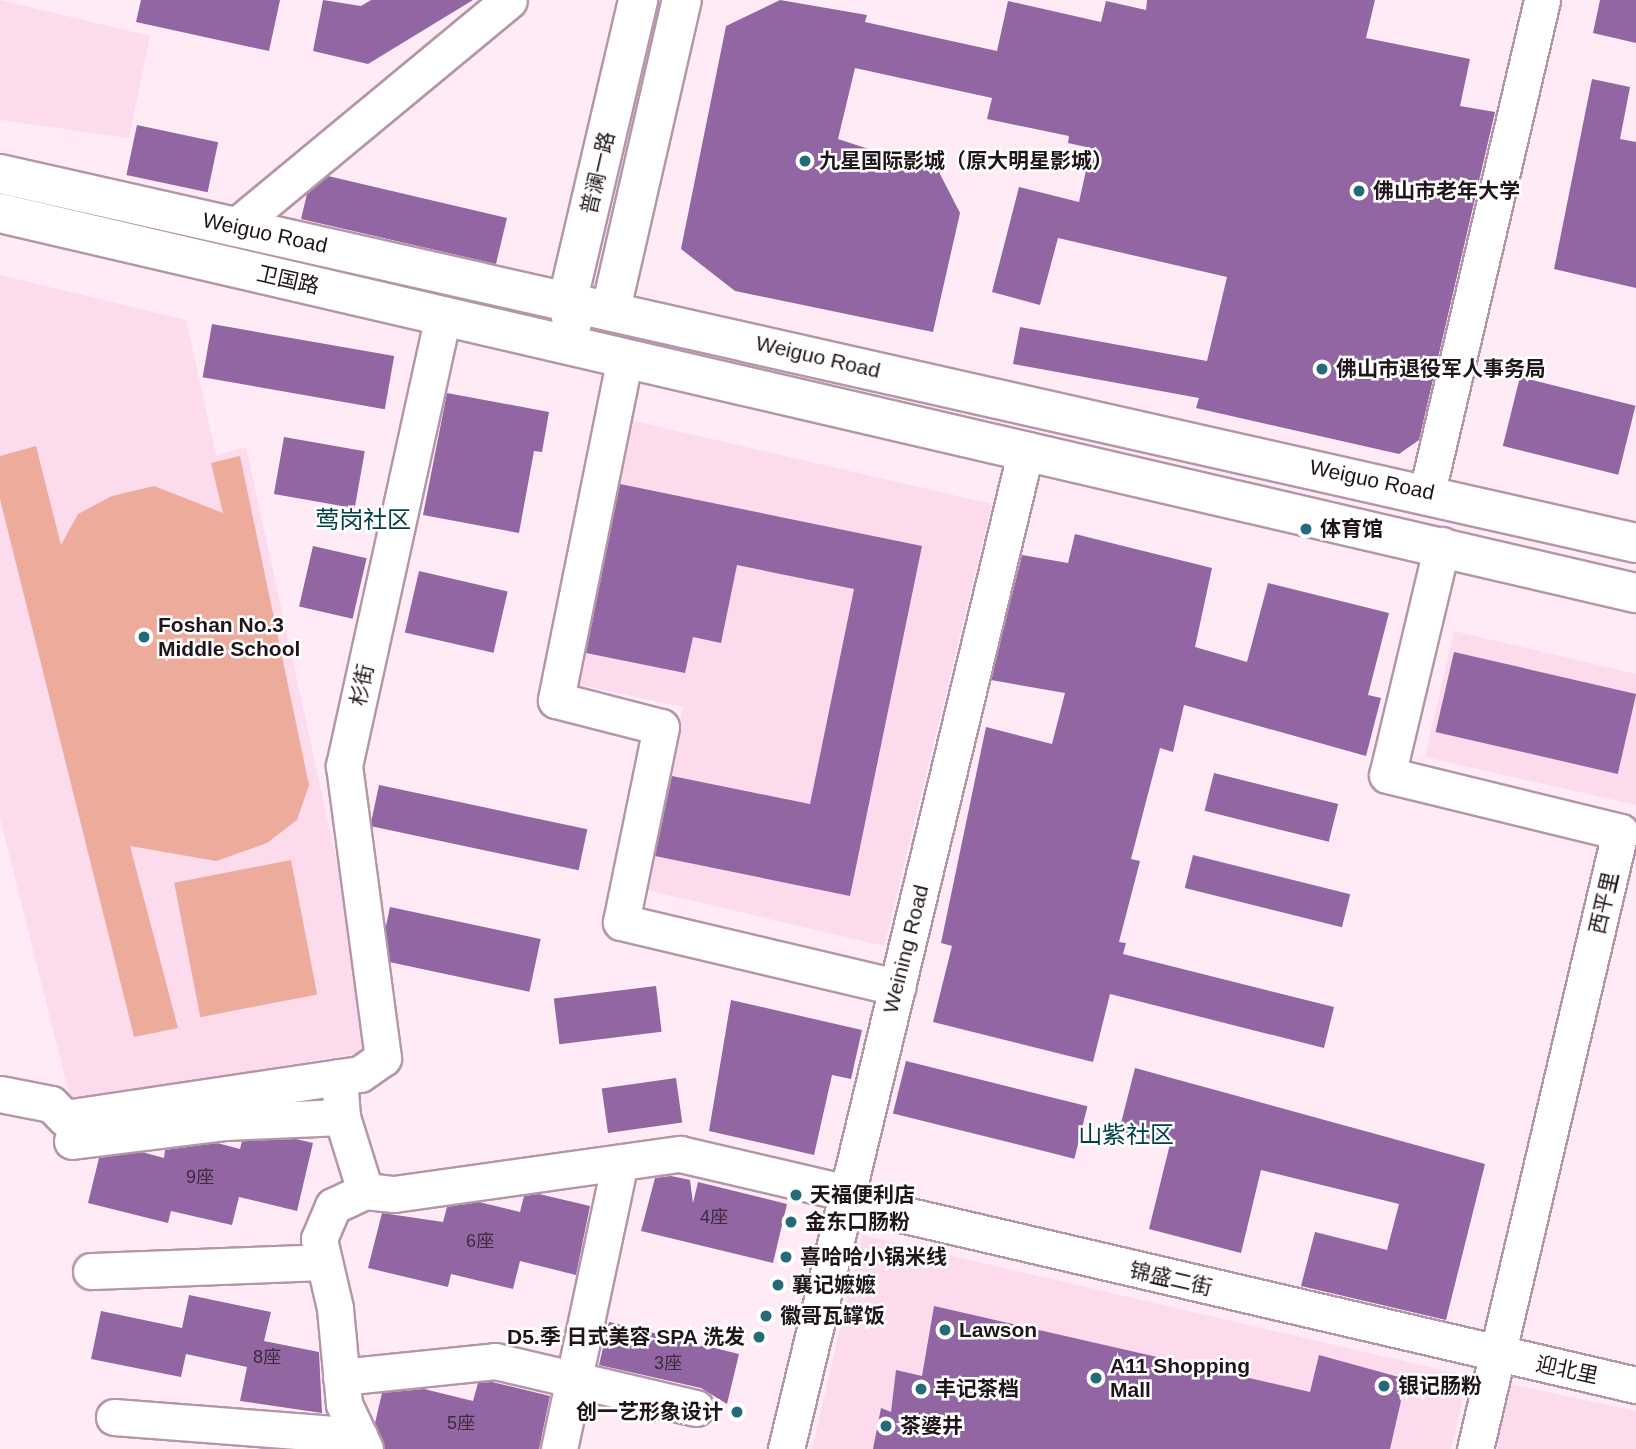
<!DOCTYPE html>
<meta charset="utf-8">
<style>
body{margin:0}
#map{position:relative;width:1636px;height:1449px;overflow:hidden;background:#ffebf6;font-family:Helvetica,"Noto Sans SC",sans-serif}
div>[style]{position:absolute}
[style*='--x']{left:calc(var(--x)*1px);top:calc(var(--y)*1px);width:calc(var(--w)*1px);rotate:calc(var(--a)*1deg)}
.built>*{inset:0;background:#fcdbed}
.green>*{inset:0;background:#edac9b;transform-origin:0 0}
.building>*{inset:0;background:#9265a3;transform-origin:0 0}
.roads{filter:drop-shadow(2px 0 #b596a8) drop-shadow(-2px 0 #b596a8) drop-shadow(0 2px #b596a8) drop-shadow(0 -2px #b596a8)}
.minor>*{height:35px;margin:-17.5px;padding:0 17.5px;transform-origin:17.5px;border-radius:17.5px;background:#fff}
.major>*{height:38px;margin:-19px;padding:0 19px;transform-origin:19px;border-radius:19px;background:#fff}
.dots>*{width:19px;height:19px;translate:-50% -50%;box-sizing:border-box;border:4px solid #fff;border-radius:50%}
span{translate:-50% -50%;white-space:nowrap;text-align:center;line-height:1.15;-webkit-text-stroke:5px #fff;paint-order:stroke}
.number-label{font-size:18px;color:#3d293e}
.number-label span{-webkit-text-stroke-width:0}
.poi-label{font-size:21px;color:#21151c;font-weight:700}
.left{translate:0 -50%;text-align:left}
.right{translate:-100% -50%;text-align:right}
.street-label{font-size:21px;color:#21151c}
.quarter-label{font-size:24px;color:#00404a}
</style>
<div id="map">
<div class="built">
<div style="clip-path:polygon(0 0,150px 36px,129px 138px,0 120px)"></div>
<div style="clip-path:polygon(0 275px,186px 320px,216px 455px,246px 447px,378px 1050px,71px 1101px,0 818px)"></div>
<div style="clip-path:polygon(621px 418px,992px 504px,884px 946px,643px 889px,683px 707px,571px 683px)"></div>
<div style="clip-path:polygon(1454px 631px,1636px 674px,1636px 805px,1425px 757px)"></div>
<div style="clip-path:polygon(862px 1235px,1468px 1376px,1451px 1449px,812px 1449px)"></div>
<div style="clip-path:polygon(1510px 1384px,1636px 1411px,1636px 1449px,1497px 1449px)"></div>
</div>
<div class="green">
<div style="clip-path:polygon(36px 446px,61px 545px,78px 514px,112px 496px,154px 486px,223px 513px,211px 463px,240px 456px,309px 785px,297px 820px,267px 843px,216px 861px,130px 846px,178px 1028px,134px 1037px,0 499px,0 456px)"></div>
<div style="left:291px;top:860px;width:137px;height:119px;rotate:79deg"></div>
</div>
<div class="building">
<div style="clip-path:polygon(141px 0,280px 0,269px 51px,136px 22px)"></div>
<div style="clip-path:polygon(323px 0,361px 6px,371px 0,473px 0,368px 64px,313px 51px)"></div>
<div style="clip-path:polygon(780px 0,867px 15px,865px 22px,997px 51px,1008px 1px,1101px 22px,1106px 1px,1146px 10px,1147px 0,1375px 0,1366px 38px,1470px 59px,1460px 106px,1495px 112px,1419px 440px,1399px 454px,1196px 408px,1199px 398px,1013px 364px,1020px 327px,1207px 361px,1227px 277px,1058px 238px,1040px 305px,992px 292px,1019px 187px,1079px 202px,1091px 148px,1068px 143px,1069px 136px,987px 119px,992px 98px,855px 68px,838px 139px,939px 172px,960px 213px,933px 332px,735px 291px,681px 249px,726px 26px)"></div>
<div style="clip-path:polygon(1600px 0,1636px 0,1636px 43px,1593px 33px)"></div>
<div style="clip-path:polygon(1592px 79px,1630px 87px,1620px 139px,1636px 142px,1636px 288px,1554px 269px)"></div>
<div style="left:137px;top:125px;width:83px;height:51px;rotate:12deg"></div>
<div style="clip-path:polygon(328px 176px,507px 218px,496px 264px,301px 219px,307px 194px)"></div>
<div style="left:212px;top:324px;width:185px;height:54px;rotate:10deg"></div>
<div style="left:1520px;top:377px;width:119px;height:71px;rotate:14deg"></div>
<div style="clip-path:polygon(447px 393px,549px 412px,542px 452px,534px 451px,519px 533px,423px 515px)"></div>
<div style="left:284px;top:437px;width:82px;height:58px;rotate:10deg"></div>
<div style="clip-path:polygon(620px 484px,922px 546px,850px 896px,655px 856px,672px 776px,810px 804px,854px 589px,737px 565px,721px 643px,693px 637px,685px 673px,586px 653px)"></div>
<div style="clip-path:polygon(1075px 534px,1212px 568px,1195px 647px,1247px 662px,1268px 583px,1389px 613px,1368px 695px,1381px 698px,1366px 756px,1184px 705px,1173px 752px,1160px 748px,1131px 859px,1140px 861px,1119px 942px,1126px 943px,1123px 954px,1334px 1007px,1324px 1048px,1110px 994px,1093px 1062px,933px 1022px,952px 946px,941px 943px,986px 727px,1052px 744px,1065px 693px,991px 680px,1022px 555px,1068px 563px)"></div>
<div style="left:313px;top:546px;width:55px;height:62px;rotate:13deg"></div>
<div style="left:419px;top:571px;width:91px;height:63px;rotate:13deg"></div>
<div style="left:1454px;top:652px;width:187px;height:82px;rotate:13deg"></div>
<div style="left:1214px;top:773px;width:128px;height:39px;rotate:14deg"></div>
<div style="left:379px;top:785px;width:213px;height:42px;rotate:12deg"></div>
<div style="left:1193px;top:855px;width:162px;height:34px;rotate:14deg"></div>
<div style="left:390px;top:907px;width:154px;height:54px;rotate:12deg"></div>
<div style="left:656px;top:986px;width:46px;height:103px;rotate:83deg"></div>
<div style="clip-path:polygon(731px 1000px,862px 1030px,851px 1079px,832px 1075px,814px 1155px,709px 1131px)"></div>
<div style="left:906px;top:1061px;width:187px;height:54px;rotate:14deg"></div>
<div style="clip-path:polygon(1135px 1068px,1485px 1164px,1446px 1320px,1301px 1286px,1315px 1232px,1387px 1250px,1399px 1204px,1261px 1170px,1241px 1253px,1149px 1229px,1170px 1144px,1119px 1131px)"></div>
<div style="left:676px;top:1078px;width:45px;height:75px;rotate:82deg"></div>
<div style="clip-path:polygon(296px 1139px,313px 1143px,297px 1211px,239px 1197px,232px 1225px,171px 1211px,168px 1223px,88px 1203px,99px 1158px,142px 1152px,164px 1158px,165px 1150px,217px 1143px,240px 1149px,242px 1141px)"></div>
<div style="clip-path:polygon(671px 1176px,690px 1180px,693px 1203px,698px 1182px,787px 1204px,773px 1263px,641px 1231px,655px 1178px)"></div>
<div style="clip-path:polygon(539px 1194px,590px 1206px,576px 1275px,520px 1261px,513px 1289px,451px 1274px,448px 1287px,368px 1268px,382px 1213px,443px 1222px,447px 1207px,479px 1202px,520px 1212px,524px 1196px)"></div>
<div style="clip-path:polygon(189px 1295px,271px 1312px,264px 1341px,319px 1352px,322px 1413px,240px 1401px,247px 1367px,186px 1354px,181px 1377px,91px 1359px,101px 1311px,182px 1328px)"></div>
<div style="clip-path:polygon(934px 1306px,1310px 1392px,1319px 1355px,1406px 1379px,1390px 1449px,873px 1449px,881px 1408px,891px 1412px,896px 1370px,922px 1376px)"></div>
<div style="clip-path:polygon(609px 1322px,739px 1354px,727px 1404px,701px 1388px,599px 1365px)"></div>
<div style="clip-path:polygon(492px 1382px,550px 1396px,539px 1449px,385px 1449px,375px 1423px,382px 1393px,424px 1389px,473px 1401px,478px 1383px)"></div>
</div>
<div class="roads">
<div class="minor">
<div style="--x:236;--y:226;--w:354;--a:-39.6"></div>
<div style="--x:625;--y:357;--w:350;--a:101.4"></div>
<div style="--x:556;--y:700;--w:108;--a:14.4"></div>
<div style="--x:661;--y:727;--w:199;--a:101.6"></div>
<div style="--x:621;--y:922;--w:284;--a:13.3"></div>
<div style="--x:1427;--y:492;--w:505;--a:-76.84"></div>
<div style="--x:1442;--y:545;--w:236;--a:103.4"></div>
<div style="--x:1387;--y:775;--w:240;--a:13.7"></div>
<div style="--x:1620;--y:832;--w:634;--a:103.22"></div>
<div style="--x:339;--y:1077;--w:40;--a:85.7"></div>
<div style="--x:342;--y:1117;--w:77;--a:72.7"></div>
<div style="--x:365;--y:1191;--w:29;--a:6"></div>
<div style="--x:394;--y:1194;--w:289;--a:-8"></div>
<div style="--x:680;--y:1154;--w:171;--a:13.1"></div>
<div style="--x:0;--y:1094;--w:52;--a:11.1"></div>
<div style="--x:51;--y:1104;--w:20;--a:45"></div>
<div style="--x:65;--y:1118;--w:298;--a:-8.5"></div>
<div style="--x:360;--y:1074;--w:28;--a:-35"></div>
<div style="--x:383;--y:1058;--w:295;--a:-97.6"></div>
<div style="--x:344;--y:766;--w:462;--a:-77.6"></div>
<div style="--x:72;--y:1141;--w:153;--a:-7.1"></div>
<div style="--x:224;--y:1122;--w:118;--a:-2.4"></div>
<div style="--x:845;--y:1201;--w:812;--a:13.1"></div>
<div style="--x:91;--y:1271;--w:233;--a:-2.2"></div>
<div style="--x:341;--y:1377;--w:155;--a:-5.9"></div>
<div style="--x:495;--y:1361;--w:206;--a:13.2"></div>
<div style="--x:114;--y:1417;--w:246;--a:4.4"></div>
<div style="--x:365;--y:1449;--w:50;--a:-115"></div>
<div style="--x:344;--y:1404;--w:96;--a:-95.4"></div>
<div style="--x:335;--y:1308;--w:71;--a:-103.1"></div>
<div style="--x:319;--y:1239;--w:36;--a:-67"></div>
<div style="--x:333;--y:1206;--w:35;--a:-25"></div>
<div style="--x:559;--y:1449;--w:292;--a:-78"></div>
<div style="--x:786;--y:1449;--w:1028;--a:-76.5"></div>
</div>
<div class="major">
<div style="--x:0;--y:174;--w:1677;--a:12.71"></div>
<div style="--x:0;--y:213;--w:1680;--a:13.08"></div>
<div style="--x:611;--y:309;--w:317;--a:-77.1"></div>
<div style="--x:572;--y:323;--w:24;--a:-99"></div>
<div style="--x:568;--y:299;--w:307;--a:-76.8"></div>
</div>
</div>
<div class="dots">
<div style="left:805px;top:161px;background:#246b79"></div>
<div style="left:1359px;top:191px;background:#246b79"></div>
<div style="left:1322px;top:369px;background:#246b79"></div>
<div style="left:1306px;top:529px;background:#246b79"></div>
<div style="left:144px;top:637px;background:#246b79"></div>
<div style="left:796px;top:1195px;background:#246b79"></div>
<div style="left:791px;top:1222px;background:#246b79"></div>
<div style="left:786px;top:1257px;background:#246b79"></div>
<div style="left:778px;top:1285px;background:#246b79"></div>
<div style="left:766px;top:1316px;background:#246b79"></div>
<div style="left:945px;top:1330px;background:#246b79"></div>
<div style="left:759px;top:1337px;background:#246b79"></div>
<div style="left:1096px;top:1378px;background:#246b79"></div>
<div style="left:1384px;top:1386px;background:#246b79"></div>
<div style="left:921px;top:1389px;background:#246b79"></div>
<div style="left:737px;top:1412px;background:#246b79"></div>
<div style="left:886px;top:1426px;background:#246b79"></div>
</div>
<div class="number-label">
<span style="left:200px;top:1177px">9座</span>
<span style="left:714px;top:1217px">4座</span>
<span style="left:480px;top:1241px">6座</span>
<span style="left:267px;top:1357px">8座</span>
<span style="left:668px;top:1363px">3座</span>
<span style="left:461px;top:1423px">5座</span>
</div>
<div class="poi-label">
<span class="left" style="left:819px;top:161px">九星国际影城（原大明星影城）</span>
<span class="left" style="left:1373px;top:191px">佛山市老年大学</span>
<span class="left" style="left:1336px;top:369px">佛山市退役军人事务局</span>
<span class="left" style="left:1320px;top:529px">体育馆</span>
<span class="left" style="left:158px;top:637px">Foshan No.3<br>Middle School</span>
<span class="left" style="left:810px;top:1195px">天福便利店</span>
<span class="left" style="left:805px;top:1222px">金东口肠粉</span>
<span class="left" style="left:800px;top:1257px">喜哈哈小锅米线</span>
<span class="left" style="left:792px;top:1285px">襄记嬷嬷</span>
<span class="left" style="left:780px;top:1316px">徽哥瓦罉饭</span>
<span class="left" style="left:959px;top:1330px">Lawson</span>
<span class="right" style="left:745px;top:1337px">D5.季 日式美容 SPA 洗发</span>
<span class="left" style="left:1110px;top:1378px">A11 Shopping<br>Mall</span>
<span class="left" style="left:1398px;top:1386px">银记肠粉</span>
<span class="left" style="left:935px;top:1389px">丰记茶档</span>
<span class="right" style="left:723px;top:1412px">创一艺形象设计</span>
<span class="left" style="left:900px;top:1426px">茶婆井</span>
</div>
<div class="street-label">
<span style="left:598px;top:173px;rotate:-77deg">普澜一路</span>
<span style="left:265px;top:233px;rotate:12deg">Weiguo Road</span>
<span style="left:288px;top:280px;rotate:13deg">卫国路</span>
<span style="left:818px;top:357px;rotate:13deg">Weiguo Road</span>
<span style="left:1372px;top:480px;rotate:12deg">Weiguo Road</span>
<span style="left:362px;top:685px;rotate:-78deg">杉街</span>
<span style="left:1604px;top:903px;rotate:-77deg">西平里</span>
<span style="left:906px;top:949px;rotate:-76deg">Weining Road</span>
<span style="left:1171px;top:1279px;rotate:13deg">锦盛二街</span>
<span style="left:1567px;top:1370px;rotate:12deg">迎北里</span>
</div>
<div class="quarter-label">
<span style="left:363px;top:520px">莺岗社区</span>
<span style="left:1126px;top:1135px">山紫社区</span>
</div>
</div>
